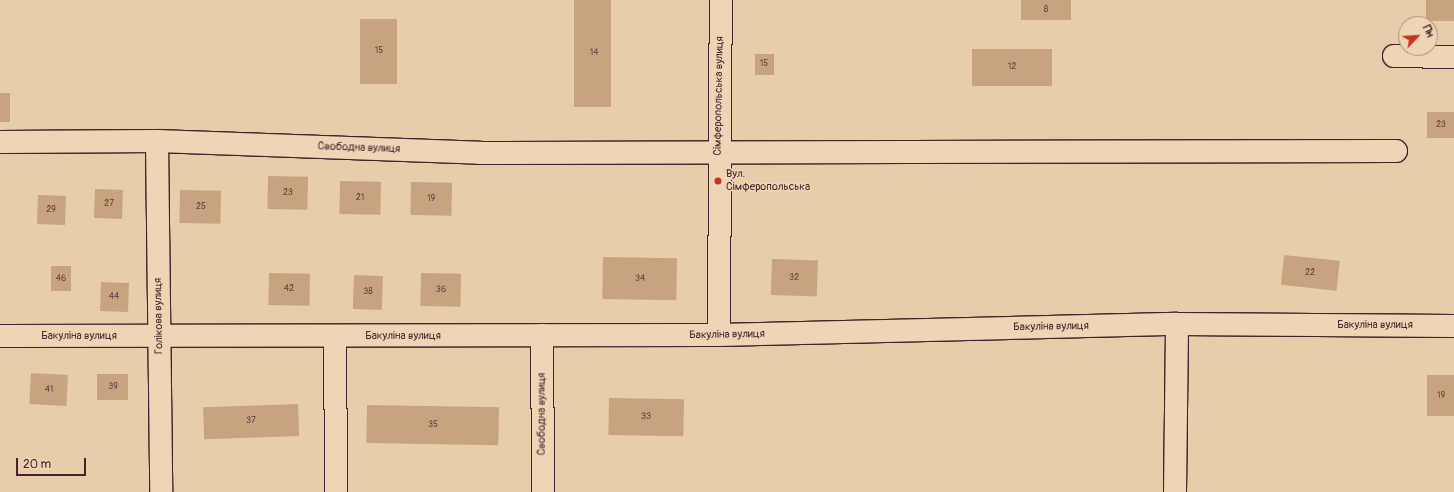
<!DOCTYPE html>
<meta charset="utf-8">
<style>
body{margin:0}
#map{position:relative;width:1454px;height:492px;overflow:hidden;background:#e8cdaa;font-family:Pangolin,sans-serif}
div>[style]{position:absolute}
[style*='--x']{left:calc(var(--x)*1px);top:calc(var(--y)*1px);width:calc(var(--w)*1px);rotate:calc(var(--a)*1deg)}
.building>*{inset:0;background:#c7a47f;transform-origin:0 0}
.roads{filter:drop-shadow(1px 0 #4a1f2b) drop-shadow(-1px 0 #4a1f2b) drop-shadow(0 1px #4a1f2b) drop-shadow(0 -1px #4a1f2b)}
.minor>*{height:22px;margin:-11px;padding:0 11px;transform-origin:11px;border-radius:11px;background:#eed5b6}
.dots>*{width:11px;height:11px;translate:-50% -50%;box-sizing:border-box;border:2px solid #eed5b6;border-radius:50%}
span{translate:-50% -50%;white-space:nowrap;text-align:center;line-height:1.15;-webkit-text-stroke:3px #eed5b6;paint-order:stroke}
.number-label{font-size:9px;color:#694040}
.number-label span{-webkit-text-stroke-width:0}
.street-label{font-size:11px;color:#4a1f2b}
.poi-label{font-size:11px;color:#4a1f2b}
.left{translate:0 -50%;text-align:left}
.north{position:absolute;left:1398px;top:16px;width:40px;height:40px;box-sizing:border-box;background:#eed5b6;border:1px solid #ac8c7e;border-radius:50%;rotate:65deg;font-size:11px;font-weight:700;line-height:16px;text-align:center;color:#4a1f2b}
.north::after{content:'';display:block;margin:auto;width:14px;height:18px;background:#c8321e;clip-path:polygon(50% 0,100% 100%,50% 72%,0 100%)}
.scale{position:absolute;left:16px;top:458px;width:70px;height:18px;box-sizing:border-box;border:2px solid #4a1f2b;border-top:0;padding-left:5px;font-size:12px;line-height:14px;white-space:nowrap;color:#4a1f2b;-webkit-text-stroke:3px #eed5b6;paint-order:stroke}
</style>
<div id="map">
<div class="building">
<div style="left:574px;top:0;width:37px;height:107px"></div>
<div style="left:1021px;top:0;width:50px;height:20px"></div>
<div style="left:1426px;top:0;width:28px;height:21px"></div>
<div style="left:360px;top:19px;width:37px;height:65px"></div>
<div style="left:972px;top:49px;width:80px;height:37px"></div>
<div style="left:755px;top:54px;width:19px;height:21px"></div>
<div style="left:0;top:93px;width:10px;height:29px"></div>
<div style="left:1427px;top:112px;width:27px;height:26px"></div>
<div style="left:268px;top:176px;width:40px;height:33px;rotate:1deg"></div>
<div style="left:340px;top:181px;width:41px;height:33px;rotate:1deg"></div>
<div style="left:411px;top:182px;width:41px;height:33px;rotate:1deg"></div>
<div style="left:95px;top:189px;width:28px;height:29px;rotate:2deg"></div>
<div style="left:180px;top:190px;width:41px;height:33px;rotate:1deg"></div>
<div style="left:38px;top:195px;width:28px;height:29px;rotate:2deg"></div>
<div style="left:1284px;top:255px;width:56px;height:30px;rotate:6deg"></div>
<div style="left:603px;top:257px;width:74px;height:42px;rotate:1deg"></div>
<div style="left:772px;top:259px;width:46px;height:36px;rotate:2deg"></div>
<div style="left:51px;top:266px;width:20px;height:25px"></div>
<div style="left:269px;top:273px;width:41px;height:32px;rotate:1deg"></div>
<div style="left:421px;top:273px;width:40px;height:33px;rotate:1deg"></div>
<div style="left:354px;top:275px;width:29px;height:34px;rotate:2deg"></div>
<div style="left:101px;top:282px;width:28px;height:29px;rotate:2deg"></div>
<div style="left:31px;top:373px;width:37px;height:31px;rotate:3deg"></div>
<div style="left:97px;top:374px;width:31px;height:26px"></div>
<div style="left:1454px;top:375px;width:41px;height:27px;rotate:90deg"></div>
<div style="left:609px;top:398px;width:75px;height:37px;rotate:1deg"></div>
<div style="left:298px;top:404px;width:32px;height:95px;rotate:88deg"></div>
<div style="left:367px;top:405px;width:132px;height:38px;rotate:1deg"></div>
</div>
<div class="roads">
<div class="minor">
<div style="--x:1394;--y:56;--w:60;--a:1"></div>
<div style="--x:157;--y:141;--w:351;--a:89.3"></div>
<div style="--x:0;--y:142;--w:157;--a:-0.4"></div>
<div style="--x:157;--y:141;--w:323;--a:2.1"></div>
<div style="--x:480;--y:153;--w:916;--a:-0.13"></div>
<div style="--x:542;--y:335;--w:157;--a:89.6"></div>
<div style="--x:719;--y:335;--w:335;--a:-89.7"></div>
<div style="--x:0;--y:336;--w:719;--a:-0.08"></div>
<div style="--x:719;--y:335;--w:458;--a:-1.4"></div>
<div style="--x:1177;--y:324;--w:277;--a:0.4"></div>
<div style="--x:335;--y:336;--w:156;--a:89.6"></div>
<div style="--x:1175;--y:492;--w:168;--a:-89.3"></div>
</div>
</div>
<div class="dots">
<div style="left:718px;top:181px;background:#c8321e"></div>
</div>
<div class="number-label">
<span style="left:1046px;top:10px">8</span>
<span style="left:379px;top:51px">15</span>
<span style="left:594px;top:53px">14</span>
<span style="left:764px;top:64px">15</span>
<span style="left:1012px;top:67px">12</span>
<span style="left:1441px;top:125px">23</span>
<span style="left:288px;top:193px">23</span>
<span style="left:360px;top:198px">21</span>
<span style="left:431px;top:199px">19</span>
<span style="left:109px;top:204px">27</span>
<span style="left:201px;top:207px">25</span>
<span style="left:51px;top:210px">29</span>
<span style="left:1310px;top:273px">22</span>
<span style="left:794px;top:278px">32</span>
<span style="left:61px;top:279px">46</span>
<span style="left:640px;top:279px">34</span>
<span style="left:289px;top:289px">42</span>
<span style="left:441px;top:290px">36</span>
<span style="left:368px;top:292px">38</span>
<span style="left:114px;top:297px">44</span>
<span style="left:113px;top:387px">39</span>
<span style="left:49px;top:390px">41</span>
<span style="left:1441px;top:396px">19</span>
<span style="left:646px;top:417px">33</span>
<span style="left:251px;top:421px">37</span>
<span style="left:433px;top:425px">35</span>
</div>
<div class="street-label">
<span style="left:719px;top:96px;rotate:-89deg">Сімферопольська вулиця</span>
<span style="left:359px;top:148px;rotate:2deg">Свободна вулиця</span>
<span style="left:159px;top:316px;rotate:-91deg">Голікова вулиця</span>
<span style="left:1375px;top:325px">Бакуліна вулиця</span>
<span style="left:1051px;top:327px;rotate:-1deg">Бакуліна вулиця</span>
<span style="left:727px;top:335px;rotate:-1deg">Бакуліна вулиця</span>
<span style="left:79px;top:336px">Бакуліна вулиця</span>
<span style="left:403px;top:336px">Бакуліна вулиця</span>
<span style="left:542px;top:414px;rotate:-90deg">Свободна вулиця</span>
</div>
<div class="poi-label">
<span class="left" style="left:726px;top:181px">Вул.<br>Сімферопольська</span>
</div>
<div class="north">Пн</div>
<div class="scale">20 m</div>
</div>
